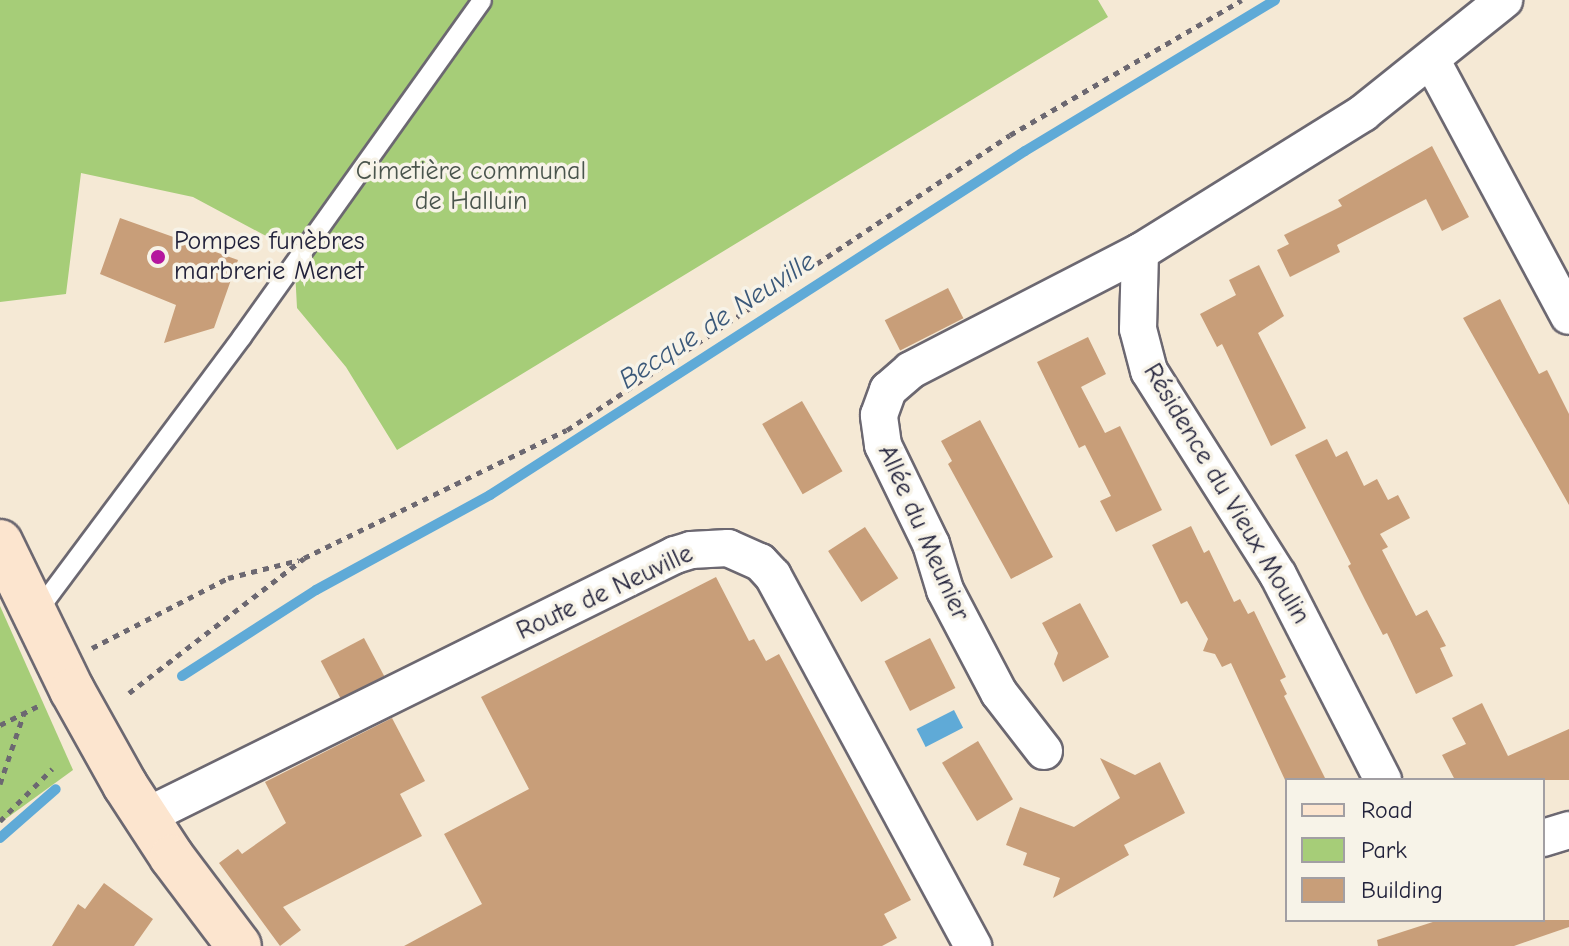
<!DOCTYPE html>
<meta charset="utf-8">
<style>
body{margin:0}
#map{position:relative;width:1569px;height:946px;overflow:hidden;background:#f5e9d5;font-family:"Comic Neue",sans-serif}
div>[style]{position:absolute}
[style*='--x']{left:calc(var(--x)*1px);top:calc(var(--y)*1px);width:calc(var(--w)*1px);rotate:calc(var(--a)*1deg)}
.green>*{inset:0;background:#a6cd78}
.water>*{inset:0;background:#5faad7;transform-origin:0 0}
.stream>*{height:10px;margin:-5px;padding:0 5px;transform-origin:5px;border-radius:5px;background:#5faad7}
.building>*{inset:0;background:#c89e79;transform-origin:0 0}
.path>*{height:5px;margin-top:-2.5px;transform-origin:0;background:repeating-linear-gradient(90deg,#6c6871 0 6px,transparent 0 12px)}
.roads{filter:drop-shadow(2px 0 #6c6871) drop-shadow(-2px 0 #6c6871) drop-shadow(0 2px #6c6871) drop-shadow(0 -2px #6c6871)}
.lane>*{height:18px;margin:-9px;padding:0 9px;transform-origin:9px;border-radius:9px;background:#fff}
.street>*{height:36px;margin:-18px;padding:0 18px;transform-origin:18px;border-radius:18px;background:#fff}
.secondary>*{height:44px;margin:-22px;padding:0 22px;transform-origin:22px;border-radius:22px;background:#fce5cf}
.dots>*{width:22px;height:22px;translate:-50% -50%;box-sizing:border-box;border:4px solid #f7f3e8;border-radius:50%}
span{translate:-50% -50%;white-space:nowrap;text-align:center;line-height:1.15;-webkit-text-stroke:7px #f7f3e8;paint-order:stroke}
.park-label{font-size:26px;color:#4a554d}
.poi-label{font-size:26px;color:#22223b}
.left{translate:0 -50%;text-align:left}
.street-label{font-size:26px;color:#22223b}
.water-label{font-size:28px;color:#3a5879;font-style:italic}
.legend{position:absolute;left:1285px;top:778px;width:260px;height:144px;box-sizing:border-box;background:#f7f3e8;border:2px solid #a29fa3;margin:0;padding:10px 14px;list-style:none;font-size:24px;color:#22223b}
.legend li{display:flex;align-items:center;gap:16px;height:40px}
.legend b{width:40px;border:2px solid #a29fa3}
</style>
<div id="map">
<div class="green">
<div style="clip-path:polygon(0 0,1098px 0,1108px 17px,397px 450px,346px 367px,297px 308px,294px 251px,193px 197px,81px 173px,66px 294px,0 302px)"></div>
<div style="clip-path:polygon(0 606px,73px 770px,0 823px)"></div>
</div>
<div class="water">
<div style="left:954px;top:710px;width:20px;height:42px;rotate:63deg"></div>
</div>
<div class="stream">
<div style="--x:182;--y:676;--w:159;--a:-32.7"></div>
<div style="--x:316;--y:590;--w:198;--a:-28.6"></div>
<div style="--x:490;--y:495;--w:636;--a:-32.74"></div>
<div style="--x:1025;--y:151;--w:292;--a:-31.1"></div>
<div style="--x:0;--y:838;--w:74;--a:-41.2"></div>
</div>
<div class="building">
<div style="clip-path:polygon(1432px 146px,1469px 217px,1442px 231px,1426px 199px,1337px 245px,1340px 252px,1290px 277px,1277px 250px,1289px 244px,1284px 235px,1342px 206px,1338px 200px)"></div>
<div style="clip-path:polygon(120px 218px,238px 260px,214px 328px,164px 343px,176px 305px,100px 274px)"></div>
<div style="clip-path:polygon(1259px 265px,1284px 316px,1258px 333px,1306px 428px,1271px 446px,1222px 344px,1217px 347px,1200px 314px,1236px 295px,1229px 280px)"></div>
<div style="left:948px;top:288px;width:34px;height:71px;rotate:63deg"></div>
<div style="clip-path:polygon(1500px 299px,1539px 374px,1547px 370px,1569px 414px,1569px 505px,1463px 318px)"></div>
<div style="clip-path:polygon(1088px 337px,1106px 374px,1081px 387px,1105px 433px,1120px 426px,1162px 510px,1116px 532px,1100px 501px,1111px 496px,1085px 445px,1079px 448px,1037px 362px)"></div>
<div style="left:802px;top:401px;width:81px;height:46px;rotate:60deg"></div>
<div style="clip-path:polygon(980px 420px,1053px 557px,1011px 579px,948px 464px,952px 461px,941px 441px)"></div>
<div style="clip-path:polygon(1327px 439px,1336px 457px,1347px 451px,1364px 486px,1377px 479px,1388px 500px,1398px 495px,1410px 518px,1380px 534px,1388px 547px,1382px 550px,1416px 616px,1427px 610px,1446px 646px,1440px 648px,1453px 676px,1416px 694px,1387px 633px,1383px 635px,1365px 600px,1348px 566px,1351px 564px,1295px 455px)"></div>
<div style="clip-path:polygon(1191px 526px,1204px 553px,1209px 550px,1234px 602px,1240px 599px,1248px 614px,1254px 611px,1286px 677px,1280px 680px,1287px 694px,1284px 696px,1326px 780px,1285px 780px,1231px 663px,1222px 667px,1215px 654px,1203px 651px,1208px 639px,1187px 601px,1181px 604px,1152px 545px)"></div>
<div style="left:865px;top:527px;width:61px;height:44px;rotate:57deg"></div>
<div style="clip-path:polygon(716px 577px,749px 641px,754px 639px,766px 661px,779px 654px,911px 900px,884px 914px,897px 938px,882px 946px,404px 946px,482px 904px,444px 834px,529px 789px,481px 697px)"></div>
<div style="clip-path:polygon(1080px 603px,1109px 657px,1063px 682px,1054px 664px,1058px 653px,1042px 623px)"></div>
<div style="left:364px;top:638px;width:43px;height:49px;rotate:62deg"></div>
<div style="left:930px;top:638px;width:56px;height:51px;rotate:63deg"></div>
<div style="clip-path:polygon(1482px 703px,1508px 756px,1569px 729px,1569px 780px,1455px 780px,1442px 755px,1466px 744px,1452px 718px)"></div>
<div style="clip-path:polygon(392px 718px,425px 781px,400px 794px,422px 836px,283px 907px,301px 930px,280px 946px,219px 863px,238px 849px,242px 854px,286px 823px,265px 782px)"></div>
<div style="left:978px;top:741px;width:68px;height:42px;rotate:59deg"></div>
<div style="clip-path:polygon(1100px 758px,1135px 775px,1160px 762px,1185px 813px,1124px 845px,1129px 855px,1053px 898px,1060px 878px,1023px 865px,1027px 853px,1006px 845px,1020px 807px,1074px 827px,1120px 798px)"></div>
<div style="clip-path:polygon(104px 883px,153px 919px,134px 946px,52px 946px,78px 904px,85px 909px)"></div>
<div style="clip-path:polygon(1439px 920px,1569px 920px,1569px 927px,1514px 946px,1378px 946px,1377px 940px)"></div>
</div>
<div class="path">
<div style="--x:92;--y:648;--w:153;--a:-27.2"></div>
<div style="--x:228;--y:578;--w:73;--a:-14.2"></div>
<div style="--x:129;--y:693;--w:221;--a:-37.6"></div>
<div style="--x:304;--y:558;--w:292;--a:-26"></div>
<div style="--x:567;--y:430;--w:532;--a:-33.66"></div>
<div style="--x:1010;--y:135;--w:268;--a:-30.2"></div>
<div style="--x:0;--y:725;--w:42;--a:-26.6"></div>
<div style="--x:0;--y:784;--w:75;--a:-71.3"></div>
<div style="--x:0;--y:821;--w:74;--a:-45"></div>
</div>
<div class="roads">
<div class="lane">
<div style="--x:37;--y:612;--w:343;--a:-53.3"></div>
<div style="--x:242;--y:337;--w:413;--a:-54.5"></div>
</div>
<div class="street">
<div style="--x:1432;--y:61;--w:289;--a:61.8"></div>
<div style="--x:1044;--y:751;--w:73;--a:-127.8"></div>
<div style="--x:999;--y:693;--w:116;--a:-117.7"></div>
<div style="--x:945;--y:590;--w:48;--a:-106.9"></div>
<div style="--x:931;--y:544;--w:110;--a:-115.9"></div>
<div style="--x:883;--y:445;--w:30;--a:-98"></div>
<div style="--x:879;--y:415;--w:27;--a:-70"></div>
<div style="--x:888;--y:390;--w:30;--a:-41"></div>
<div style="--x:911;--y:370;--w:258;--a:-27.3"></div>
<div style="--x:1383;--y:780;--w:230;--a:-117.1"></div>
<div style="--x:1278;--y:575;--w:241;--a:-122.3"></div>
<div style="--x:1149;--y:371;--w:43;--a:-104.7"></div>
<div style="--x:1138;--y:329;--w:77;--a:-88.5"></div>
<div style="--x:1140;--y:252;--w:263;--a:-31.9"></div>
<div style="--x:1363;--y:113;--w:181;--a:-38.7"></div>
<div style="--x:145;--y:817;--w:591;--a:-26.31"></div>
<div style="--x:675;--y:555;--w:17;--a:-17"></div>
<div style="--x:691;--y:550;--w:37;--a:-3"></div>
<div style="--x:728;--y:548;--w:35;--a:24"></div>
<div style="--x:760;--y:562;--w:19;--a:47"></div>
<div style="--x:773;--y:576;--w:421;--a:61.6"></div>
<div style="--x:1543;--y:838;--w:27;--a:-17"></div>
</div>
<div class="secondary">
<div style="--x:0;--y:542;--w:165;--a:64.1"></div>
<div style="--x:72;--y:690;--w:109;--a:60.8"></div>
<div style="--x:125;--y:785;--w:86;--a:56.9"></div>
<div style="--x:172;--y:857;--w:111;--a:53"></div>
</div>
</div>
<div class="dots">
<div style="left:158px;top:257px;background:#b5179e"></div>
</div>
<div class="park-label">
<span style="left:471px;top:187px">Cimetière communal<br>de Halluin</span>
</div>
<div class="poi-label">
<span class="left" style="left:174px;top:257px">Pompes funèbres<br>marbrerie Menet</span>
</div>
<div class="street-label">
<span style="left:1226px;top:494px;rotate:59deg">Résidence du Vieux Moulin</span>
<span style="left:923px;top:533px;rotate:66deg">Allée du Meunier</span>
<span style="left:605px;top:593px;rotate:-25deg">Route de Neuville</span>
</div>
<div class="water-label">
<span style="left:717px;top:320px;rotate:-33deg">Becque de Neuville</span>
</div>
<ul class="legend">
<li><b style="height:10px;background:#fce5cf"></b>Road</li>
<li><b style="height:22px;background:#a6cd78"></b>Park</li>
<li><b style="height:22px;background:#c89e79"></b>Building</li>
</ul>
</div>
